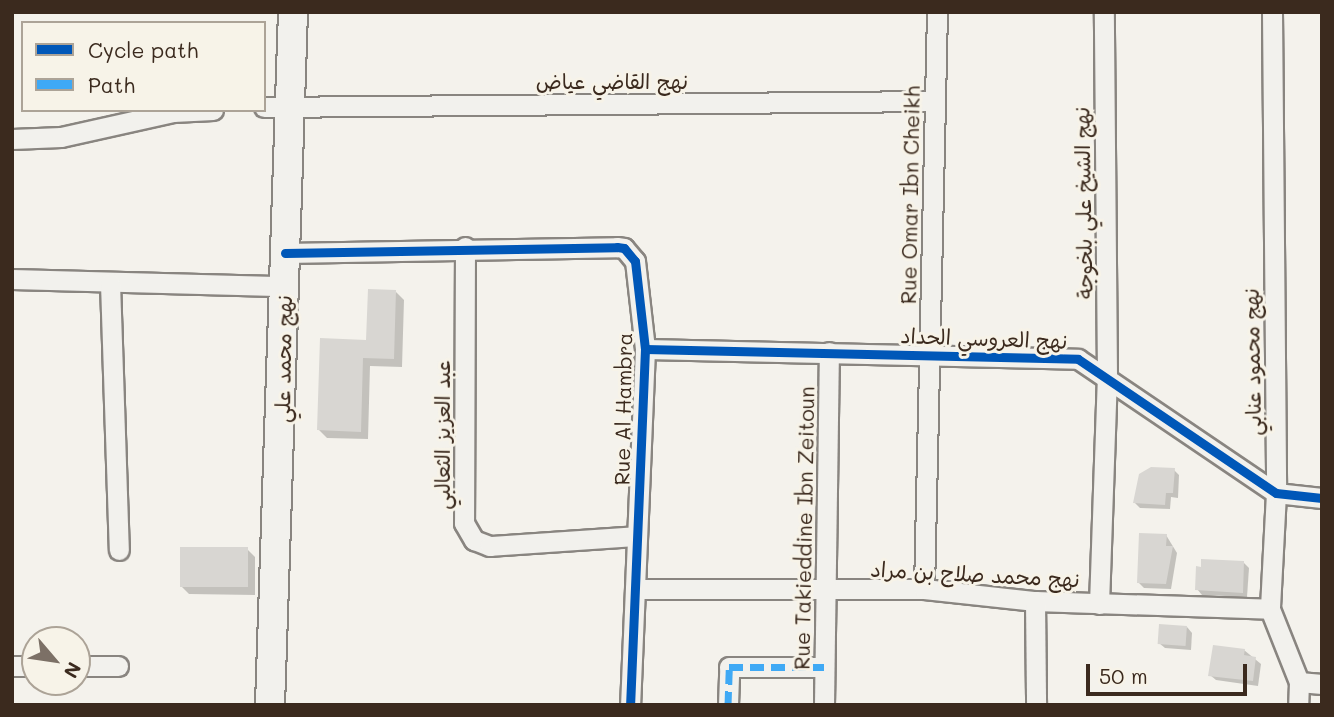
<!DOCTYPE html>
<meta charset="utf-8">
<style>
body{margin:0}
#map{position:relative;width:1334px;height:717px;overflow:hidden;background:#f4f2ec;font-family:Mali,"Playpen Sans Arabic",sans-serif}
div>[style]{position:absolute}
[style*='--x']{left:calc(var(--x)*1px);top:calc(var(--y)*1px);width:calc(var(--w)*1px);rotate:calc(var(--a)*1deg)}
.shadow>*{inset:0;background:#0003}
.building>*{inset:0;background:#d8d6d2;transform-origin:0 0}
.roads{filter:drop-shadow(2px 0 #898580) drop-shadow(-2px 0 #898580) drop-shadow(0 2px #898580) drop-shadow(0 -2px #898580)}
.street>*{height:19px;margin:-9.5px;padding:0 9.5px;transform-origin:9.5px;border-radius:9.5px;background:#f2f1ed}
.secondary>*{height:28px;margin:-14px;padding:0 14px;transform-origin:14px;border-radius:14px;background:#f2f1ed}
.quiet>*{height:7px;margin-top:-3.5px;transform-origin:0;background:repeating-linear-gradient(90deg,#3fa9f5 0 14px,transparent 0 21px)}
.cycleway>*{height:9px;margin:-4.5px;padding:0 4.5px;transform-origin:4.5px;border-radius:4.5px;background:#0057b8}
span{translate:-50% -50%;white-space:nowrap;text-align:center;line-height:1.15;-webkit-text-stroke:6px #f7f3e8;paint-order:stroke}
.street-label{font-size:21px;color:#3b2a1e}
.frame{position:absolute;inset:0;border:14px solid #3b2a1e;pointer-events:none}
.legend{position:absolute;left:21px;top:21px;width:245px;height:91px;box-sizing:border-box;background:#f7f3e8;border:2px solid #aca397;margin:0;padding:9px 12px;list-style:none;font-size:21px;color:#3b2a1e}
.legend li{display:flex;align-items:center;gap:14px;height:35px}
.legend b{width:35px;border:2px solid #aca397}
.north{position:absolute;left:21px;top:626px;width:70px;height:70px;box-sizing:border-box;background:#f7f3e8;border:2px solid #aca397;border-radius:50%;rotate:119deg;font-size:19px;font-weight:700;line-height:28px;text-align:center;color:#3b2a1e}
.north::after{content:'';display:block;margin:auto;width:24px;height:32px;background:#7c7066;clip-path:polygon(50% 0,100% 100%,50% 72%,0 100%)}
.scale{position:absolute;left:1086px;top:664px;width:161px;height:32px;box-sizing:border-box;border:4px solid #3b2a1e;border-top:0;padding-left:9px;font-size:21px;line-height:24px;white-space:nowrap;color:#3b2a1e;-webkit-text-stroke:5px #f7f3e8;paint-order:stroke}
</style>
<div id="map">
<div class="shadow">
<div style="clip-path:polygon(396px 292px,404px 300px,402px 367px,370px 366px,368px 439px,327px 438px,319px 430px)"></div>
<div style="clip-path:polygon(1174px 470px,1179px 475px,1178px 498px,1171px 497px,1170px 509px,1140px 508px,1135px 503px)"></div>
<div style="clip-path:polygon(1166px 535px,1177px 553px,1171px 589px,1144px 588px,1139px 583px)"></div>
<div style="clip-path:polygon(247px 549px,255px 557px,255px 595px,189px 594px,181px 586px)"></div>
<div style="clip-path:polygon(1244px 563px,1249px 568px,1247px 597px,1202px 595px,1197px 589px)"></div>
<div style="clip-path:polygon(1187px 627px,1192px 633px,1191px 650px,1165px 648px,1159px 643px)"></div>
<div style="clip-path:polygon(1244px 650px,1261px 664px,1258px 686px,1216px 680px,1210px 675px)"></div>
</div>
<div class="building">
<div style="clip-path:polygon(368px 289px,396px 290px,394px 359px,363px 358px,361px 432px,317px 430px,320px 338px,366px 340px)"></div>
<div style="clip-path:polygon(1151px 467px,1175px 468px,1173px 493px,1166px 493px,1165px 505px,1133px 503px,1139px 474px)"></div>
<div style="clip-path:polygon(1139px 533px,1167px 534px,1166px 546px,1173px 546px,1166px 584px,1137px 583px)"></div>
<div style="left:180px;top:547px;width:68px;height:40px"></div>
<div style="clip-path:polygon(1201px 559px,1244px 561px,1243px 593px,1195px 590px,1196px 566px,1201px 567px)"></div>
<div style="left:1159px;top:624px;width:28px;height:20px;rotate:4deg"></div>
<div style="clip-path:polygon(1213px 645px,1245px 649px,1244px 655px,1256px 657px,1253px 681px,1208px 676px)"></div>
</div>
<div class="roads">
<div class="street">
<div style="--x:1272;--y:12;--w:481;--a:89.5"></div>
<div style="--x:1276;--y:493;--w:116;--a:93"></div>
<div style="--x:1270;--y:609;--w:79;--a:68.3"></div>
<div style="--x:1299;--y:682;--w:23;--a:92"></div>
<div style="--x:264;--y:107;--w:671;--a:-0.51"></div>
<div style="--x:12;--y:139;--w:49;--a:-2.3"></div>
<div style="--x:61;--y:137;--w:115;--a:-12.6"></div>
<div style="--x:173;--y:112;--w:40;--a:-2.9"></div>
<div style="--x:465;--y:247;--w:276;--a:90.2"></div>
<div style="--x:464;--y:523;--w:20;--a:60"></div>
<div style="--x:474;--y:540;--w:17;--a:21"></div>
<div style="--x:490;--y:546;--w:147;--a:-3.9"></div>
<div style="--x:285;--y:253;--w:332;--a:-1"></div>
<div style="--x:617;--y:247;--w:7;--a:8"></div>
<div style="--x:624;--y:248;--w:17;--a:50"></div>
<div style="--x:635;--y:261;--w:89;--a:83.5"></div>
<div style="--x:645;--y:349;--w:356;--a:92.4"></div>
<div style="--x:12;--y:279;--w:273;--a:1.5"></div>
<div style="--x:110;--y:283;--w:267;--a:88.1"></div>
<div style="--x:645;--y:349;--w:433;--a:1.3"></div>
<div style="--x:1078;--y:359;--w:239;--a:34.1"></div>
<div style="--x:1276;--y:493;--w:46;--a:6.2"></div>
<div style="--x:635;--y:589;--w:289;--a:0"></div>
<div style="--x:924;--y:589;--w:112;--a:6.2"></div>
<div style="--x:1035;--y:601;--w:235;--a:1.9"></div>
<div style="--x:924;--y:589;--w:577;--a:-88.71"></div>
<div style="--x:1035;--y:601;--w:104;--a:89.4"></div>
<div style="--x:1099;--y:604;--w:229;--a:-88"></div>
<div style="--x:1107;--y:375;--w:363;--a:-90.5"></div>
<div style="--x:12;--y:666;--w:23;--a:0"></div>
<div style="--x:77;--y:666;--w:41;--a:0"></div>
<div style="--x:1299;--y:682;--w:23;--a:5"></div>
<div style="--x:728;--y:705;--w:38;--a:-88"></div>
<div style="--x:729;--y:667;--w:95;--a:0"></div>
<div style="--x:824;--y:705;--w:353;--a:-89.2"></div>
</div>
<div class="secondary">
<div style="--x:270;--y:705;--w:693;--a:-88.1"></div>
</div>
</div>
<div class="quiet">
<div style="--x:728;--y:705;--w:38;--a:-88"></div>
<div style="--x:729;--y:667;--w:95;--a:0"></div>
</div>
<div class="cycleway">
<div style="--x:285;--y:253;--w:332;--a:-1"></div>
<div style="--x:617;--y:247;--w:7;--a:8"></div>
<div style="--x:624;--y:248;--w:17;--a:50"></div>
<div style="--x:635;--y:261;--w:89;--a:83.5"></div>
<div style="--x:645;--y:349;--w:356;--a:92.4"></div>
<div style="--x:645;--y:349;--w:433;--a:1.3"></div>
<div style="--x:1078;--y:359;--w:239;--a:34.1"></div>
<div style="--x:1276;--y:493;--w:46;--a:6.2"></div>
</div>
<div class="street-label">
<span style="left:612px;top:81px">نهج القاضي عياض</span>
<span style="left:910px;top:195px;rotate:-89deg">Rue Omar Ibn Cheikh</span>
<span style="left:1083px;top:203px;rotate:-91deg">نهج الشيخ علي بلخوجة</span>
<span style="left:984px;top:338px;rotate:2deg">نهج العروسي الحداد</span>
<span style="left:283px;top:359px;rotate:-89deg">نهج محمد علي</span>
<span style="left:1252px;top:362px;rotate:-91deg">نهج محمود عنابي</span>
<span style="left:623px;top:409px;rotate:-89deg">Rue Al Hambra</span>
<span style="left:442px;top:435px;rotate:-90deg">عبد العزيز الثعالبي</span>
<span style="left:804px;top:528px;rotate:-89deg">Rue Takieddine Ibn Zeitoun</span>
<span style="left:975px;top:574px;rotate:3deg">نهج محمد صلاح بن مراد</span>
</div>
<div class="frame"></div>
<ul class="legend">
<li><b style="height:9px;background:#0057b8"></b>Cycle path</li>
<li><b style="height:9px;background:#3fa9f5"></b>Path</li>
</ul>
<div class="north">N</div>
<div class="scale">50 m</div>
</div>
